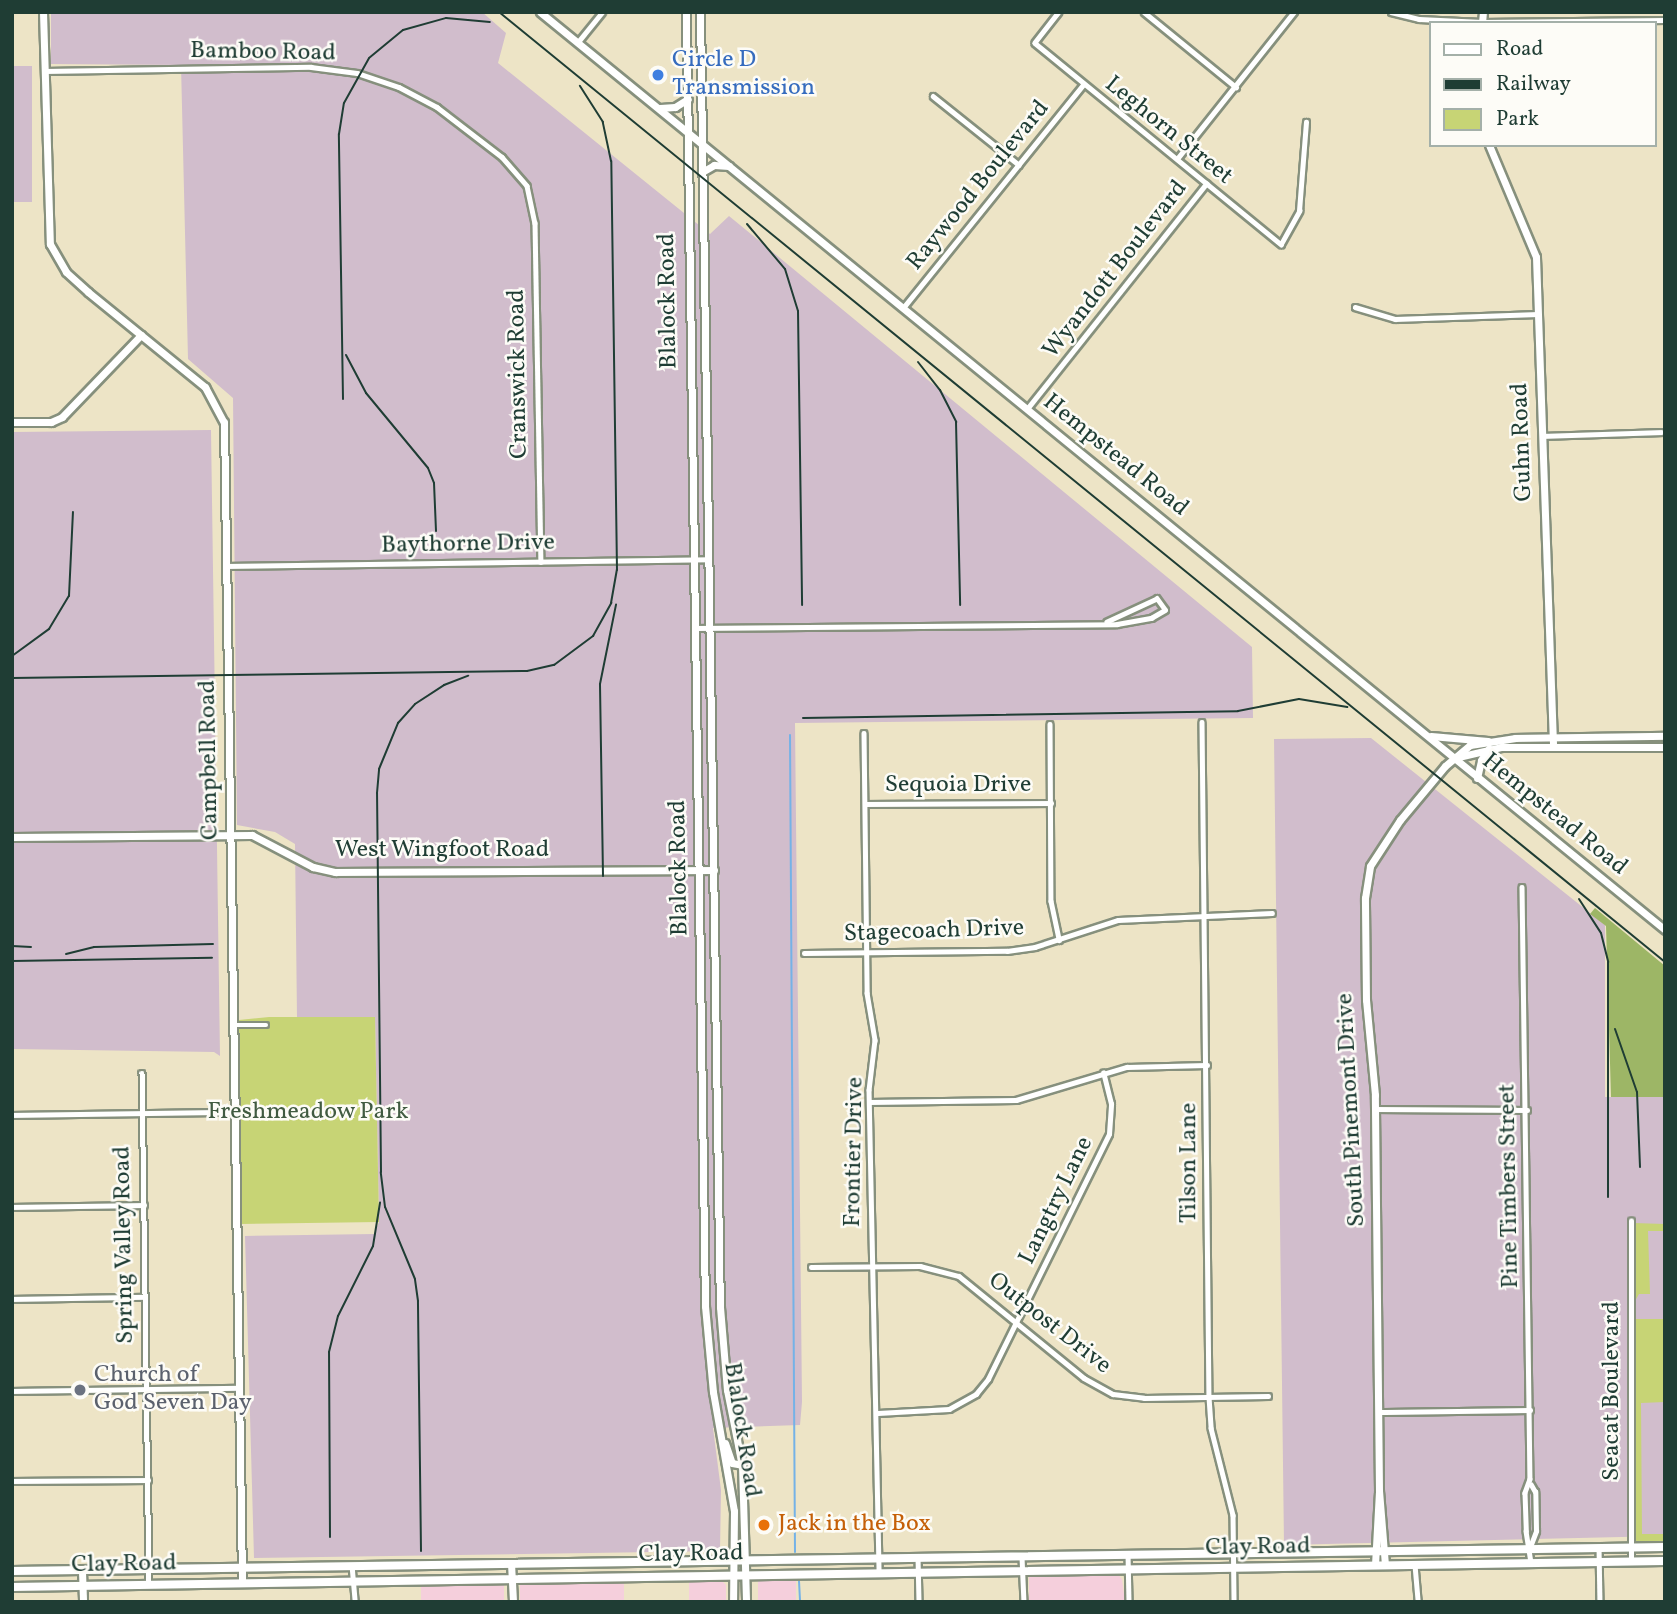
<!DOCTYPE html>
<style>
body{margin:0}
#map{position:relative;width:1677px;height:1614px;overflow:hidden;background:#ede4c6;font-family:Vollkorn,serif}
div>[style]{position:absolute}
[style*='--x']{left:calc(var(--x)*1px);top:calc(var(--y)*1px);width:calc(var(--w)*1px);rotate:calc(var(--a)*1deg)}
.built>*{inset:0;background:#f5cfdc;transform-origin:0 0}
.industrial>*{inset:0;background:#d1bdcc;transform-origin:0 0}
.green>*{inset:0;background:#c7d475}
.forest>*{inset:0;background:#9db666}
.stream>*{height:2px;margin:-1px;padding:0 1px;transform-origin:1px;border-radius:1px;background:#74b2e7}
.roads{filter:drop-shadow(2px 0 #86907d) drop-shadow(-2px 0 #86907d) drop-shadow(0 2px #86907d) drop-shadow(0 -2px #86907d)}
.street>*{height:4.5px;margin:-2.25px;padding:0 2.25px;transform-origin:2.25px;border-radius:2.25px;background:#fff}
.secondary>*{height:7px;margin:-3.5px;padding:0 3.5px;transform-origin:3.5px;border-radius:3.5px;background:#fff}
.primary>*{height:8px;margin:-4px;padding:0 4px;transform-origin:4px;border-radius:4px;background:#fff}
.rail>*{height:2px;margin:-1px;padding:0 1px;transform-origin:1px;border-radius:1px;background:#1f3d34}
.dots>*{width:19px;height:19px;translate:-50% -50%;box-sizing:border-box;border:4px solid #fdfcf7;border-radius:50%}
span{translate:-50% -50%;white-space:nowrap;text-align:center;line-height:1.15;-webkit-text-stroke:5px #fdfcf7;paint-order:stroke}
.street-label{font-size:24px;color:#1f3d34}
.shop-label{font-size:24px;color:#366cbe}
.left{translate:0 -50%;text-align:left}
.park-label{font-size:24px;color:#415b41}
.worship-label{font-size:24px;color:#5b616d}
.food-label{font-size:24px;color:#c56008}
.frame{position:absolute;inset:0;border:14px solid #1f3d34;pointer-events:none}
.legend{position:absolute;left:1429px;top:21px;width:228px;height:126px;box-sizing:border-box;background:#fdfcf7;border:2px solid #a4b0a9;margin:0;padding:9px 12px;list-style:none;font-size:21px;color:#1f3d34}
.legend li{display:flex;align-items:center;gap:14px;height:35px}
.legend b{width:35px;border:2px solid #a4b0a9}
</style>
<div id="map">
<div class="built">
<div style="clip-path:polygon(1117px 1573px,1122px 1579px,1125px 1602px,1029px 1602px,1029px 1574px)"></div>
<div style="clip-path:polygon(720px 1579px,726px 1585px,726px 1602px,689px 1602px,689px 1580px)"></div>
<div style="left:758px;top:1579px;width:38px;height:23px"></div>
<div style="clip-path:polygon(624px 1581px,624px 1602px,520px 1602px,520px 1584px)"></div>
<div style="left:504px;top:1585px;width:17px;height:83px;rotate:90deg"></div>
</div>
<div class="industrial">
<div style="clip-path:polygon(51px 12px,482px 12px,506px 33px,498px 63px,710px 234px,729px 216px,1252px 647px,1253px 718px,795px 723px,802px 1402px,800px 1425px,713px 1428px,721px 1490px,720px 1551px,254px 1558px,245px 1236px,374px 1234px,379px 1222px,375px 1017px,297px 1018px,295px 844px,275px 832px,237px 825px,233px 398px,188px 359px,181px 65px,51px 64px)"></div>
<div style="left:12px;top:66px;width:20px;height:136px"></div>
<div style="clip-path:polygon(211px 430px,220px 1056px,214px 1052px,12px 1049px,12px 432px)"></div>
<div style="clip-path:polygon(1371px 738px,1605px 925px,1605px 1097px,1665px 1097px,1665px 1536px,1284px 1545px,1274px 739px)"></div>
</div>
<div class="green">
<div style="clip-path:polygon(269px 1017px,375px 1017px,379px 1222px,240px 1224px,239px 1020px)"></div>
<div style="clip-path:polygon(1633px 1223px,1665px 1224px,1665px 1231px,1648px 1231px,1650px 1294px,1639px 1294px,1635px 1301px,1636px 1319px,1665px 1319px,1665px 1402px,1641px 1403px,1642px 1534px,1665px 1534px,1665px 1542px,1634px 1542px)"></div>
</div>
<div class="forest">
<div style="clip-path:polygon(1595px 908px,1665px 966px,1665px 1097px,1611px 1097px,1606px 926px,1590px 914px)"></div>
</div>
<div class="stream">
<div style="--x:790;--y:735;--w:817;--a:89.65"></div>
<div style="--x:799;--y:1581;--w:21;--a:87"></div>
</div>
<div class="roads">
<div class="street">
<div style="--x:1059;--y:12;--w:39;--a:128"></div>
<div style="--x:1035;--y:43;--w:318;--a:39.3"></div>
<div style="--x:1281;--y:244;--w:38;--a:-61"></div>
<div style="--x:1299;--y:211;--w:89;--a:-85.5"></div>
<div style="--x:1144;--y:12;--w:119;--a:39.2"></div>
<div style="--x:1391;--y:12;--w:29;--a:14"></div>
<div style="--x:1419;--y:19;--w:63;--a:2.7"></div>
<div style="--x:1482;--y:22;--w:183;--a:-0.6"></div>
<div style="--x:578;--y:42;--w:38;--a:-51"></div>
<div style="--x:44;--y:71;--w:267;--a:-0.9"></div>
<div style="--x:311;--y:67;--w:46;--a:7.4"></div>
<div style="--x:357;--y:73;--w:44;--a:18.4"></div>
<div style="--x:399;--y:87;--w:43;--a:27.8"></div>
<div style="--x:437;--y:107;--w:82;--a:37.6"></div>
<div style="--x:502;--y:157;--w:38;--a:49"></div>
<div style="--x:527;--y:186;--w:38;--a:78"></div>
<div style="--x:535;--y:223;--w:339;--a:89"></div>
<div style="--x:933;--y:96;--w:110;--a:38.7"></div>
<div style="--x:1177;--y:159;--w:188;--a:-51.5"></div>
<div style="--x:1355;--y:307;--w:42;--a:16.7"></div>
<div style="--x:1395;--y:319;--w:143;--a:-2"></div>
<div style="--x:903;--y:308;--w:287;--a:-51.1"></div>
<div style="--x:1027;--y:409;--w:288;--a:-51.5"></div>
<div style="--x:1543;--y:436;--w:118;--a:-1.9"></div>
<div style="--x:227;--y:566;--w:481;--a:-0.8"></div>
<div style="--x:695;--y:628;--w:422;--a:-0.5"></div>
<div style="--x:1117;--y:624;--w:35;--a:-10"></div>
<div style="--x:1151;--y:618;--w:16;--a:-30"></div>
<div style="--x:1165;--y:610;--w:14;--a:-126"></div>
<div style="--x:1157;--y:599;--w:55;--a:155.3"></div>
<div style="--x:1202;--y:722;--w:675;--a:89.41"></div>
<div style="--x:1209;--y:1397;--w:31;--a:86"></div>
<div style="--x:1211;--y:1428;--w:90;--a:75.8"></div>
<div style="--x:1233;--y:1515;--w:87;--a:89.3"></div>
<div style="--x:1050;--y:724;--w:177;--a:89.7"></div>
<div style="--x:1051;--y:901;--w:40;--a:78"></div>
<div style="--x:864;--y:733;--w:260;--a:89.3"></div>
<div style="--x:867;--y:993;--w:48;--a:80.3"></div>
<div style="--x:875;--y:1040;--w:50;--a:96.8"></div>
<div style="--x:869;--y:1090;--w:482;--a:88.8"></div>
<div style="--x:866;--y:804;--w:185;--a:-0.3"></div>
<div style="--x:1522;--y:887;--w:592;--a:89.23"></div>
<div style="--x:1530;--y:1479;--w:15;--a:110"></div>
<div style="--x:1525;--y:1493;--w:38;--a:88"></div>
<div style="--x:1526;--y:1531;--w:31;--a:81"></div>
<div style="--x:804;--y:953;--w:203;--a:-0.6"></div>
<div style="--x:1007;--y:951;--w:28;--a:-8"></div>
<div style="--x:1035;--y:947;--w:87;--a:-18"></div>
<div style="--x:1118;--y:920;--w:154;--a:-2.6"></div>
<div style="--x:234;--y:1025;--w:32;--a:0"></div>
<div style="--x:142;--y:1073;--w:511;--a:89.22"></div>
<div style="--x:869;--y:1102;--w:147;--a:-0.8"></div>
<div style="--x:1016;--y:1100;--w:116;--a:-16.6"></div>
<div style="--x:1127;--y:1067;--w:80;--a:-1.4"></div>
<div style="--x:1376;--y:1109;--w:151;--a:0.4"></div>
<div style="--x:12;--y:1115;--w:222;--a:-0.8"></div>
<div style="--x:12;--y:1207;--w:132;--a:-0.9"></div>
<div style="--x:811;--y:1267;--w:109;--a:-0.5"></div>
<div style="--x:920;--y:1266;--w:40;--a:14.4"></div>
<div style="--x:959;--y:1276;--w:161;--a:39.2"></div>
<div style="--x:1084;--y:1378;--w:33;--a:29"></div>
<div style="--x:1113;--y:1394;--w:31;--a:7"></div>
<div style="--x:1144;--y:1398;--w:124;--a:-0.9"></div>
<div style="--x:12;--y:1299;--w:133;--a:-0.9"></div>
<div style="--x:12;--y:1391;--w:226;--a:-0.8"></div>
<div style="--x:1379;--y:1412;--w:151;--a:-0.8"></div>
<div style="--x:878;--y:1413;--w:71;--a:-3.2"></div>
<div style="--x:949;--y:1409;--w:31;--a:-29"></div>
<div style="--x:976;--y:1394;--w:19;--a:-51"></div>
<div style="--x:988;--y:1379;--w:273;--a:-63.7"></div>
<div style="--x:1109;--y:1134;--w:30;--a:-86"></div>
<div style="--x:1111;--y:1104;--w:32;--a:-104"></div>
<div style="--x:12;--y:1481;--w:136;--a:-0.4"></div>
<div style="--x:1530;--y:1547;--w:17;--a:-69"></div>
<div style="--x:1536;--y:1531;--w:39;--a:-91"></div>
<div style="--x:1535;--y:1492;--w:8;--a:-120"></div>
<div style="--x:1599;--y:1547;--w:55;--a:89"></div>
<div style="--x:1128;--y:1554;--w:48;--a:88.8"></div>
<div style="--x:918;--y:1557;--w:45;--a:88.7"></div>
<div style="--x:1022;--y:1557;--w:45;--a:87.5"></div>
<div style="--x:1631;--y:1560;--w:339;--a:-90"></div>
<div style="--x:352;--y:1565;--w:37;--a:85"></div>
<div style="--x:1415;--y:1565;--w:37;--a:85"></div>
</div>
<div class="secondary">
<div style="--x:43;--y:12;--w:232;--a:88.3"></div>
<div style="--x:50;--y:244;--w:32;--a:60"></div>
<div style="--x:66;--y:272;--w:30;--a:42"></div>
<div style="--x:88;--y:292;--w:151;--a:39.1"></div>
<div style="--x:205;--y:387;--w:40;--a:62"></div>
<div style="--x:224;--y:422;--w:1160;--a:89.11"></div>
<div style="--x:540;--y:12;--w:1452;--a:39.21"></div>
<div style="--x:686;--y:12;--w:1294;--a:89.16"></div>
<div style="--x:705;--y:1306;--w:86;--a:84.7"></div>
<div style="--x:713;--y:1392;--w:121;--a:80"></div>
<div style="--x:734;--y:1511;--w:91;--a:90.6"></div>
<div style="--x:700;--y:12;--w:1295;--a:89.12"></div>
<div style="--x:720;--y:1307;--w:83;--a:85.2"></div>
<div style="--x:727;--y:1390;--w:76;--a:78.7"></div>
<div style="--x:742;--y:1465;--w:137;--a:88.3"></div>
<div style="--x:1482;--y:23;--w:11;--a:-85"></div>
<div style="--x:660;--y:108;--w:15;--a:-4"></div>
<div style="--x:675;--y:107;--w:15;--a:-32"></div>
<div style="--x:1489;--y:145;--w:121;--a:67.2"></div>
<div style="--x:1536;--y:257;--w:490;--a:88"></div>
<div style="--x:702;--y:172;--w:14;--a:-30"></div>
<div style="--x:714;--y:165;--w:15;--a:4"></div>
<div style="--x:12;--y:422;--w:39;--a:0"></div>
<div style="--x:51;--y:422;--w:12;--a:-24"></div>
<div style="--x:62;--y:417;--w:114;--a:-46.1"></div>
<div style="--x:1431;--y:736;--w:57;--a:5"></div>
<div style="--x:1454;--y:758;--w:48;--a:-13.2"></div>
<div style="--x:1501;--y:747;--w:164;--a:0"></div>
<div style="--x:1477;--y:778;--w:18;--a:-77"></div>
<div style="--x:1481;--y:760;--w:14;--a:-56"></div>
<div style="--x:12;--y:837;--w:240;--a:-0.5"></div>
<div style="--x:252;--y:835;--w:69;--a:27.7"></div>
<div style="--x:313;--y:867;--w:23;--a:13"></div>
<div style="--x:335;--y:872;--w:379;--a:-0.3"></div>
<div style="--x:725;--y:1443;--w:21;--a:71"></div>
<div style="--x:732;--y:1463;--w:10;--a:11"></div>
<div style="--x:511;--y:1563;--w:39;--a:87"></div>
<div style="--x:1375;--y:1565;--w:73;--a:-86.9"></div>
<div style="--x:1385;--y:1565;--w:74;--a:-94.6"></div>
<div style="--x:1379;--y:1491;--w:396;--a:-90.6"></div>
<div style="--x:1375;--y:1095;--w:95;--a:-95.4"></div>
<div style="--x:1366;--y:1000;--w:102;--a:-90.6"></div>
<div style="--x:1365;--y:898;--w:32;--a:-81"></div>
<div style="--x:1370;--y:866;--w:55;--a:-56.9"></div>
<div style="--x:1400;--y:820;--w:70;--a:-50.2"></div>
<div style="--x:1445;--y:766;--w:33;--a:-40"></div>
<div style="--x:1470;--y:745;--w:46;--a:-8.8"></div>
<div style="--x:1515;--y:738;--w:150;--a:-0.8"></div>
<div style="--x:82;--y:1571;--w:31;--a:88"></div>
</div>
<div class="primary">
<div style="--x:12;--y:1571;--w:1653;--a:-0.83"></div>
<div style="--x:12;--y:1587;--w:1653;--a:-0.9"></div>
</div>
</div>
<div class="rail">
<div style="--x:499;--y:12;--w:1504;--a:39.17"></div>
<div style="--x:747;--y:224;--w:59;--a:49.8"></div>
<div style="--x:785;--y:269;--w:44;--a:72.8"></div>
<div style="--x:798;--y:311;--w:294;--a:89.2"></div>
<div style="--x:346;--y:355;--w:43;--a:62.2"></div>
<div style="--x:366;--y:393;--w:97;--a:50.4"></div>
<div style="--x:428;--y:468;--w:16;--a:68"></div>
<div style="--x:434;--y:483;--w:48;--a:87.6"></div>
<div style="--x:918;--y:362;--w:36;--a:52"></div>
<div style="--x:940;--y:390;--w:36;--a:63"></div>
<div style="--x:956;--y:422;--w:183;--a:88.7"></div>
<div style="--x:343;--y:399;--w:265;--a:-90.9"></div>
<div style="--x:339;--y:134;--w:31;--a:-81"></div>
<div style="--x:344;--y:103;--w:51;--a:-60.9"></div>
<div style="--x:369;--y:58;--w:44;--a:-39.5"></div>
<div style="--x:403;--y:30;--w:45;--a:-15.6"></div>
<div style="--x:446;--y:18;--w:44;--a:5.2"></div>
<div style="--x:12;--y:656;--w:46;--a:-36.1"></div>
<div style="--x:49;--y:629;--w:39;--a:-59"></div>
<div style="--x:69;--y:596;--w:84;--a:-87.3"></div>
<div style="--x:12;--y:678;--w:515;--a:-0.78"></div>
<div style="--x:527;--y:671;--w:28;--a:-13"></div>
<div style="--x:554;--y:665;--w:49;--a:-36.6"></div>
<div style="--x:593;--y:636;--w:38;--a:-61"></div>
<div style="--x:611;--y:603;--w:34;--a:-80"></div>
<div style="--x:617;--y:570;--w:409;--a:-90.8"></div>
<div style="--x:611;--y:161;--w:40;--a:-102"></div>
<div style="--x:603;--y:122;--w:43;--a:-122.6"></div>
<div style="--x:803;--y:718;--w:435;--a:-0.9"></div>
<div style="--x:1238;--y:711;--w:62;--a:-11.1"></div>
<div style="--x:1299;--y:699;--w:49;--a:9.5"></div>
<div style="--x:603;--y:876;--w:192;--a:-90.9"></div>
<div style="--x:600;--y:684;--w:81;--a:-78.6"></div>
<div style="--x:1579;--y:899;--w:40;--a:57.1"></div>
<div style="--x:1601;--y:933;--w:30;--a:76"></div>
<div style="--x:1608;--y:962;--w:235;--a:90"></div>
<div style="--x:12;--y:946;--w:19;--a:3"></div>
<div style="--x:66;--y:954;--w:29;--a:-14"></div>
<div style="--x:94;--y:947;--w:119;--a:-1.4"></div>
<div style="--x:12;--y:961;--w:200;--a:-0.9"></div>
<div style="--x:1615;--y:1029;--w:67;--a:70.8"></div>
<div style="--x:1637;--y:1092;--w:75;--a:87.7"></div>
<div style="--x:330;--y:1537;--w:185;--a:-90.3"></div>
<div style="--x:329;--y:1352;--w:37;--a:-76"></div>
<div style="--x:338;--y:1316;--w:78;--a:-63.4"></div>
<div style="--x:373;--y:1246;--w:44;--a:-80.8"></div>
<div style="--x:421;--y:1551;--w:250;--a:-90.7"></div>
<div style="--x:418;--y:1301;--w:22;--a:-98"></div>
<div style="--x:415;--y:1279;--w:78;--a:-112.6"></div>
<div style="--x:385;--y:1207;--w:35;--a:-97"></div>
<div style="--x:381;--y:1172;--w:379;--a:-90.6"></div>
<div style="--x:377;--y:793;--w:24;--a:-85"></div>
<div style="--x:379;--y:769;--w:50;--a:-67.6"></div>
<div style="--x:398;--y:723;--w:25;--a:-48"></div>
<div style="--x:415;--y:704;--w:35;--a:-33"></div>
<div style="--x:444;--y:685;--w:26;--a:-21"></div>
</div>
<div class="dots">
<div style="left:658px;top:75px;background:#3f7fe0"></div>
<div style="left:80px;top:1390px;background:#6b7280"></div>
<div style="left:764px;top:1525px;background:#e8710a"></div>
</div>
<div class="street-label">
<span style="left:263px;top:53px;rotate:1deg">Bamboo Road</span>
<span style="left:1168px;top:131px;rotate:39deg">Leghorn Street</span>
<span style="left:979px;top:186px;rotate:-51deg">Raywood Boulevard</span>
<span style="left:1116px;top:270px;rotate:-52deg">Wyandott Boulevard</span>
<span style="left:669px;top:301px;rotate:-91deg">Blalock Road</span>
<span style="left:519px;top:374px;rotate:-91deg">Cranswick Road</span>
<span style="left:1523px;top:442px;rotate:-92deg">Guhn Road</span>
<span style="left:1115px;top:456px;rotate:39deg">Hempstead Road</span>
<span style="left:468px;top:545px;rotate:-1deg">Baythorne Drive</span>
<span style="left:210px;top:760px;rotate:-91deg">Campbell Road</span>
<span style="left:958px;top:786px">Sequoia Drive</span>
<span style="left:1554px;top:815px;rotate:39deg">Hempstead Road</span>
<span style="left:442px;top:851px">West Wingfoot Road</span>
<span style="left:680px;top:868px;rotate:-91deg">Blalock Road</span>
<span style="left:934px;top:932px;rotate:-2deg">Stagecoach Drive</span>
<span style="left:1352px;top:1110px;rotate:-93deg">South Pinemont Drive</span>
<span style="left:855px;top:1152px;rotate:-89deg">Frontier Drive</span>
<span style="left:1190px;top:1163px;rotate:-90deg">Tilson Lane</span>
<span style="left:1510px;top:1186px;rotate:-91deg">Pine Timbers Street</span>
<span style="left:1057px;top:1201px;rotate:-64deg">Langtry Lane</span>
<span style="left:125px;top:1245px;rotate:-91deg">Spring Valley Road</span>
<span style="left:1049px;top:1324px;rotate:38deg">Outpost Drive</span>
<span style="left:1613px;top:1391px;rotate:-90deg">Seacat Boulevard</span>
<span style="left:741px;top:1430px;rotate:81deg">Blalock Road</span>
<span style="left:1258px;top:1548px;rotate:-1deg">Clay Road</span>
<span style="left:691px;top:1555px;rotate:-1deg">Clay Road</span>
<span style="left:124px;top:1565px;rotate:-1deg">Clay Road</span>
</div>
<div class="shop-label">
<span class="left" style="left:672px;top:75px">Circle D<br>Transmission</span>
</div>
<div class="park-label">
<span style="left:308px;top:1113px">Freshmeadow Park</span>
</div>
<div class="worship-label">
<span class="left" style="left:94px;top:1390px">Church of<br>God Seven Day</span>
</div>
<div class="food-label">
<span class="left" style="left:778px;top:1525px">Jack in the Box</span>
</div>
<div class="frame"></div>
<ul class="legend">
<li><b style="height:9px;background:#fff"></b>Road</li>
<li><b style="height:9px;background:#1f3d34"></b>Railway</li>
<li><b style="height:19px;background:#c7d475"></b>Park</li>
</ul>
</div>
